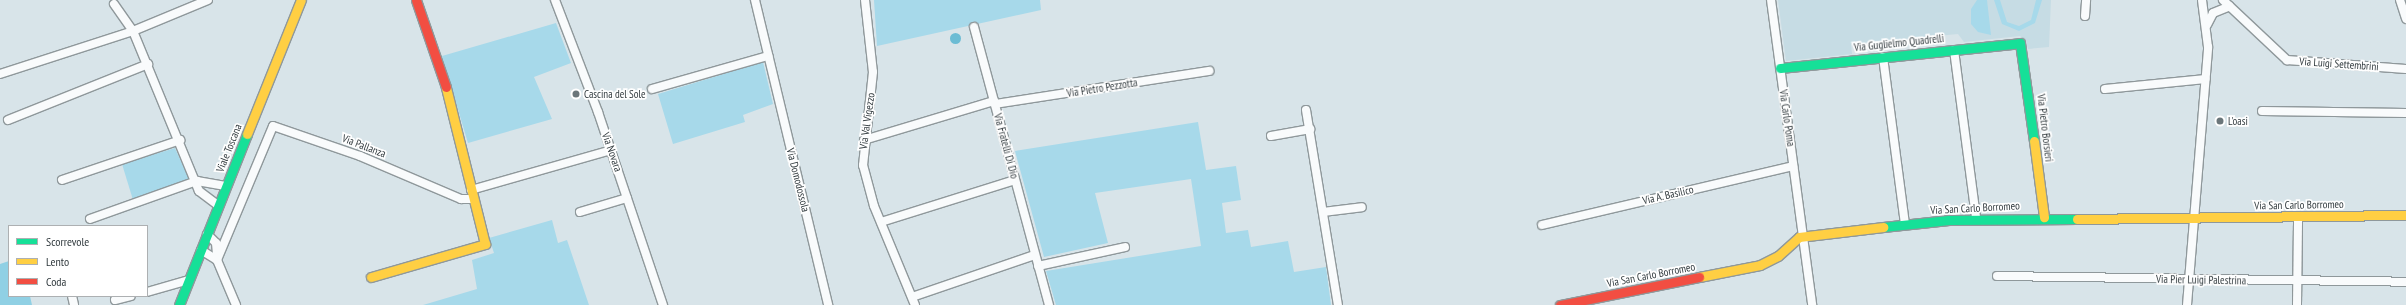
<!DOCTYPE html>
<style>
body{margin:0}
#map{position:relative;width:2406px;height:305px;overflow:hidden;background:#d8e4e9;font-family:"PT Sans Narrow",sans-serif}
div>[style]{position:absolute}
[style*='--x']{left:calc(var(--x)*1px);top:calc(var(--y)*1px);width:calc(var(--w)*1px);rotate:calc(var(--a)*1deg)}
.built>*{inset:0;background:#c6dce4}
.green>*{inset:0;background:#a7d9ea}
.forest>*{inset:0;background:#90d0e4}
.water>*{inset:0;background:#6cbcd4}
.round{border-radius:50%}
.roads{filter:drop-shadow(1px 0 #8f989b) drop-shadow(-1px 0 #8f989b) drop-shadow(0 1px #8f989b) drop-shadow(0 -1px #8f989b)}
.street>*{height:8px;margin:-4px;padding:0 4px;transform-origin:4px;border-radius:4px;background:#f9fbfc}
.fast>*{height:9px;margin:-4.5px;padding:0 4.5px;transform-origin:4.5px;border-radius:4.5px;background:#16e098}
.slow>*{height:9px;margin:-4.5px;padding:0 4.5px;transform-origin:4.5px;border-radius:4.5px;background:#ffcf43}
.jam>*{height:9px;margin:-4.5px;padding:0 4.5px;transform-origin:4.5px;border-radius:4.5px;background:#f24e42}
.dots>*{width:11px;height:11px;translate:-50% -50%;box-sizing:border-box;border:2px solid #fff;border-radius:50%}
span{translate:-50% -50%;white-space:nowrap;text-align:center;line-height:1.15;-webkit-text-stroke:3.5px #fff;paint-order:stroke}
.street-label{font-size:11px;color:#313a3e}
.poi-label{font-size:11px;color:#313a3e}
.left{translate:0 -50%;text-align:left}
.legend{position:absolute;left:8px;top:225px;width:140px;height:72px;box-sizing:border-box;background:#fff;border:1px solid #adb0b2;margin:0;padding:5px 7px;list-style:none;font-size:12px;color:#313a3e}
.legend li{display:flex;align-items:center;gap:8px;height:20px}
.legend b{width:20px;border:1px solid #adb0b2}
</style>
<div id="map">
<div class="built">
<div style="clip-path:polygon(1778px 0,2051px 0,2049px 47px,2028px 49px,2026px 41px,2020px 36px,1964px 42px,1958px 34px,1851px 44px,1852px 54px,1786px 61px)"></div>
</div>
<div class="green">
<div style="clip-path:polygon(874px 0,1040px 0,1041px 10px,877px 46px)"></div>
<div style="clip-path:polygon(1977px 0,1987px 0,1991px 35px,1978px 32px,1971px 24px,1971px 9px)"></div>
<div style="clip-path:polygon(1994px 0,2000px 0,2007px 22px,2019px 26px,2031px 20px,2036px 0,2042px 0,2035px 23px,2019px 31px,2002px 24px)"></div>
<div style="clip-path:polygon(556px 23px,571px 63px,534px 77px,552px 119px,468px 143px,442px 56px)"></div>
<div style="clip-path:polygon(763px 62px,773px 104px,743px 115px,745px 122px,673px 144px,658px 94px)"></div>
<div style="clip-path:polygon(1198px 122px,1206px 170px,1236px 166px,1241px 200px,1222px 203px,1226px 233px,1248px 230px,1251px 247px,1288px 241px,1294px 272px,1326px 267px,1331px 305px,1056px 305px,1046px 271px,1201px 246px,1191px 179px,1095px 193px,1108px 243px,1044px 257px,1015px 151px)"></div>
<div style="clip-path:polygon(175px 148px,189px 179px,187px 183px,133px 200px,122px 164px)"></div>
<div style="clip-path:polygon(552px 220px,558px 243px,567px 240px,589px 305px,423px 305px,477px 289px,472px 260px,494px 253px,489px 238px)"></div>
</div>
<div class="forest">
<div style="clip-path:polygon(9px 261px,9px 296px,30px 296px,32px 305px,0 305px,0 264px)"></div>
</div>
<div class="water">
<div class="round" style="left:949.5px;top:32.5px;width:11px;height:11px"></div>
</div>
<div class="roads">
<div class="street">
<div style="--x:555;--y:0;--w:120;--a:69"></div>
<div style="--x:598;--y:112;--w:204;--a:71.4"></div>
<div style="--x:755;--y:0;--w:314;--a:76.5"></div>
<div style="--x:865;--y:0;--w:72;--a:83.7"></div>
<div style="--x:873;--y:72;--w:94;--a:96.1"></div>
<div style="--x:863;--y:165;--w:42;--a:75"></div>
<div style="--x:874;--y:206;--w:107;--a:67.5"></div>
<div style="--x:1771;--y:0;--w:308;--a:82.3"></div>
<div style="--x:2223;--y:0;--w:88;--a:43.2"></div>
<div style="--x:2287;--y:60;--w:119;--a:4.3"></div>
<div style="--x:2400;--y:0;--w:20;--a:72"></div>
<div style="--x:114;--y:4;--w:33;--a:55"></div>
<div style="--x:133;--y:31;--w:173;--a:67.6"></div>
<div style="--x:199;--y:191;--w:25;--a:37"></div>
<div style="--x:2085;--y:16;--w:16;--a:-86"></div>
<div style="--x:2207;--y:25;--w:13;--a:-63"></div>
<div style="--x:2213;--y:13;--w:18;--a:-22"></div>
<div style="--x:974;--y:27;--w:288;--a:74.9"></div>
<div style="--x:1954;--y:50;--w:169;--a:82.5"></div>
<div style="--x:1883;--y:57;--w:169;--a:82.5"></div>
<div style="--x:0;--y:74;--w:140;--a:-17.9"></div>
<div style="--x:133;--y:31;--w:81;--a:-22.5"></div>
<div style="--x:652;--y:89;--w:121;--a:-15.9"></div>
<div style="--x:2105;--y:89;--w:101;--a:-5.7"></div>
<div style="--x:995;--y:104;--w:217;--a:-8.8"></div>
<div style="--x:1306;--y:110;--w:198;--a:80.7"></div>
<div style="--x:2262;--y:111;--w:144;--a:0.8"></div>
<div style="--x:8;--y:120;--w:151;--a:-21.8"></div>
<div style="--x:1271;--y:136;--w:40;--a:-10"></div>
<div style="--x:864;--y:140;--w:136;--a:-16.7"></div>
<div style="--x:62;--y:180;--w:125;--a:-18.7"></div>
<div style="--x:197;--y:181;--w:29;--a:10"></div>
<div style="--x:471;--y:190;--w:146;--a:-15.9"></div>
<div style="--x:580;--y:212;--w:49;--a:-16.6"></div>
<div style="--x:1323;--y:212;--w:39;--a:-7"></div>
<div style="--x:90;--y:219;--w:114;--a:-19.6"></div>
<div style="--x:881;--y:222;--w:140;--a:-17.4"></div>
<div style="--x:1542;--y:225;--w:258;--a:-13.2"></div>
<div style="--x:207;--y:234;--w:13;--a:45"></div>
<div style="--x:216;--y:243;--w:12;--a:85"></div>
<div style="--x:201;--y:250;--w:19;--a:32"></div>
<div style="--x:217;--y:260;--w:49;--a:67.1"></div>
<div style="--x:217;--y:260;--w:145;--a:-67.3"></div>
<div style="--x:273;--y:126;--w:92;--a:19"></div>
<div style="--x:360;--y:156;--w:110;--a:23.1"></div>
<div style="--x:461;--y:199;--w:11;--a:0"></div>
<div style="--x:1038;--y:266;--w:89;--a:-12.3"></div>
<div style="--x:1997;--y:276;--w:409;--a:0.8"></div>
<div style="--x:147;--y:292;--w:44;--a:-15.9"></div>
<div style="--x:72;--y:296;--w:9;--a:77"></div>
<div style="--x:912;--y:297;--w:130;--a:-18.9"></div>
<div style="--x:115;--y:300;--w:16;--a:-14"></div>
<div style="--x:2187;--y:305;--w:259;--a:-85.3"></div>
<div style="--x:2208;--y:47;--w:47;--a:-97.3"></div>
<div style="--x:2297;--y:305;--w:86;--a:-89.3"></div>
</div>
<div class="fast">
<div style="--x:1780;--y:68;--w:241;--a:-5.9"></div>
<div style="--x:2020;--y:43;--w:99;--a:81.9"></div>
<div style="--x:1883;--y:227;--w:66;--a:-6.1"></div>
<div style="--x:1949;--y:220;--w:128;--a:-0.4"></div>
<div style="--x:179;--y:305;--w:184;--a:-68.3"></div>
</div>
<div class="slow">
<div style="--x:247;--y:134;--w:144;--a:-68.1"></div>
<div style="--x:2034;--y:141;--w:77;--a:82.5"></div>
<div style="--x:2077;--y:219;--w:329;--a:-0.7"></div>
<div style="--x:371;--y:277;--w:119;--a:-16.1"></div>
<div style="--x:485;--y:244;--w:162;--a:-104"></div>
<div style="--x:1699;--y:277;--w:62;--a:-11.1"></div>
<div style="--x:1760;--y:265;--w:20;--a:-27"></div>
<div style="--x:1778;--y:256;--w:28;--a:-42"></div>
<div style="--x:1799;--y:237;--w:85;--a:-6.8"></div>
</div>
<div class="jam">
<div style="--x:416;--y:0;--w:92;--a:71"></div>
<div style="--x:1560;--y:305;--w:142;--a:-11.4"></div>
</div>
</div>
<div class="dots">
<div style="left:576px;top:94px;background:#6b767a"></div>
<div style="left:2220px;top:121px;background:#6b767a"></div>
</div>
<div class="street-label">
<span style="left:1899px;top:43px;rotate:-6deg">Via Guglielmo Quadrelli</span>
<span style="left:2339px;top:64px;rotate:4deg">Via Luigi Settembrini</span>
<span style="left:1102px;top:88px;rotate:-9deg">Via Pietro Pezzotta</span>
<span style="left:1787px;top:118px;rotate:82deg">Via Carlo Poma</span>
<span style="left:867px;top:121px;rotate:-82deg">Via Val Vigezzo</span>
<span style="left:2045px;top:128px;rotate:83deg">Via Pietro Borsieri</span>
<span style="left:364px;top:146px;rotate:21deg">Via Pallanza</span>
<span style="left:1006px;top:146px;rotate:75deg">Via Fratelli Di Dio</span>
<span style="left:229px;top:148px;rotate:-68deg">Viale Toscana</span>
<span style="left:612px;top:152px;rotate:71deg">Via Novara</span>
<span style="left:798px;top:180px;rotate:76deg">Via Domodossola</span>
<span style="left:1668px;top:195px;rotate:-13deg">Via A. Basilico</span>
<span style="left:2299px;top:205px;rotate:-1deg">Via San Carlo Borromeo</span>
<span style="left:1975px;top:208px;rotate:-3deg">Via San Carlo Borromeo</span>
<span style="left:1651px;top:275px;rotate:-11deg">Via San Carlo Borromeo</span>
<span style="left:2201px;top:280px;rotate:1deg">Via Pier Luigi Palestrina</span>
</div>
<div class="poi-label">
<span class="left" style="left:584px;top:94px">Cascina del Sole</span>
<span class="left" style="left:2228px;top:121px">L'oasi</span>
</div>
<ul class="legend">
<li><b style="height:5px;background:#16e098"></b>Scorrevole</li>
<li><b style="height:5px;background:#ffcf43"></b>Lento</li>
<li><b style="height:5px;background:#f24e42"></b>Coda</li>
</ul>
</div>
